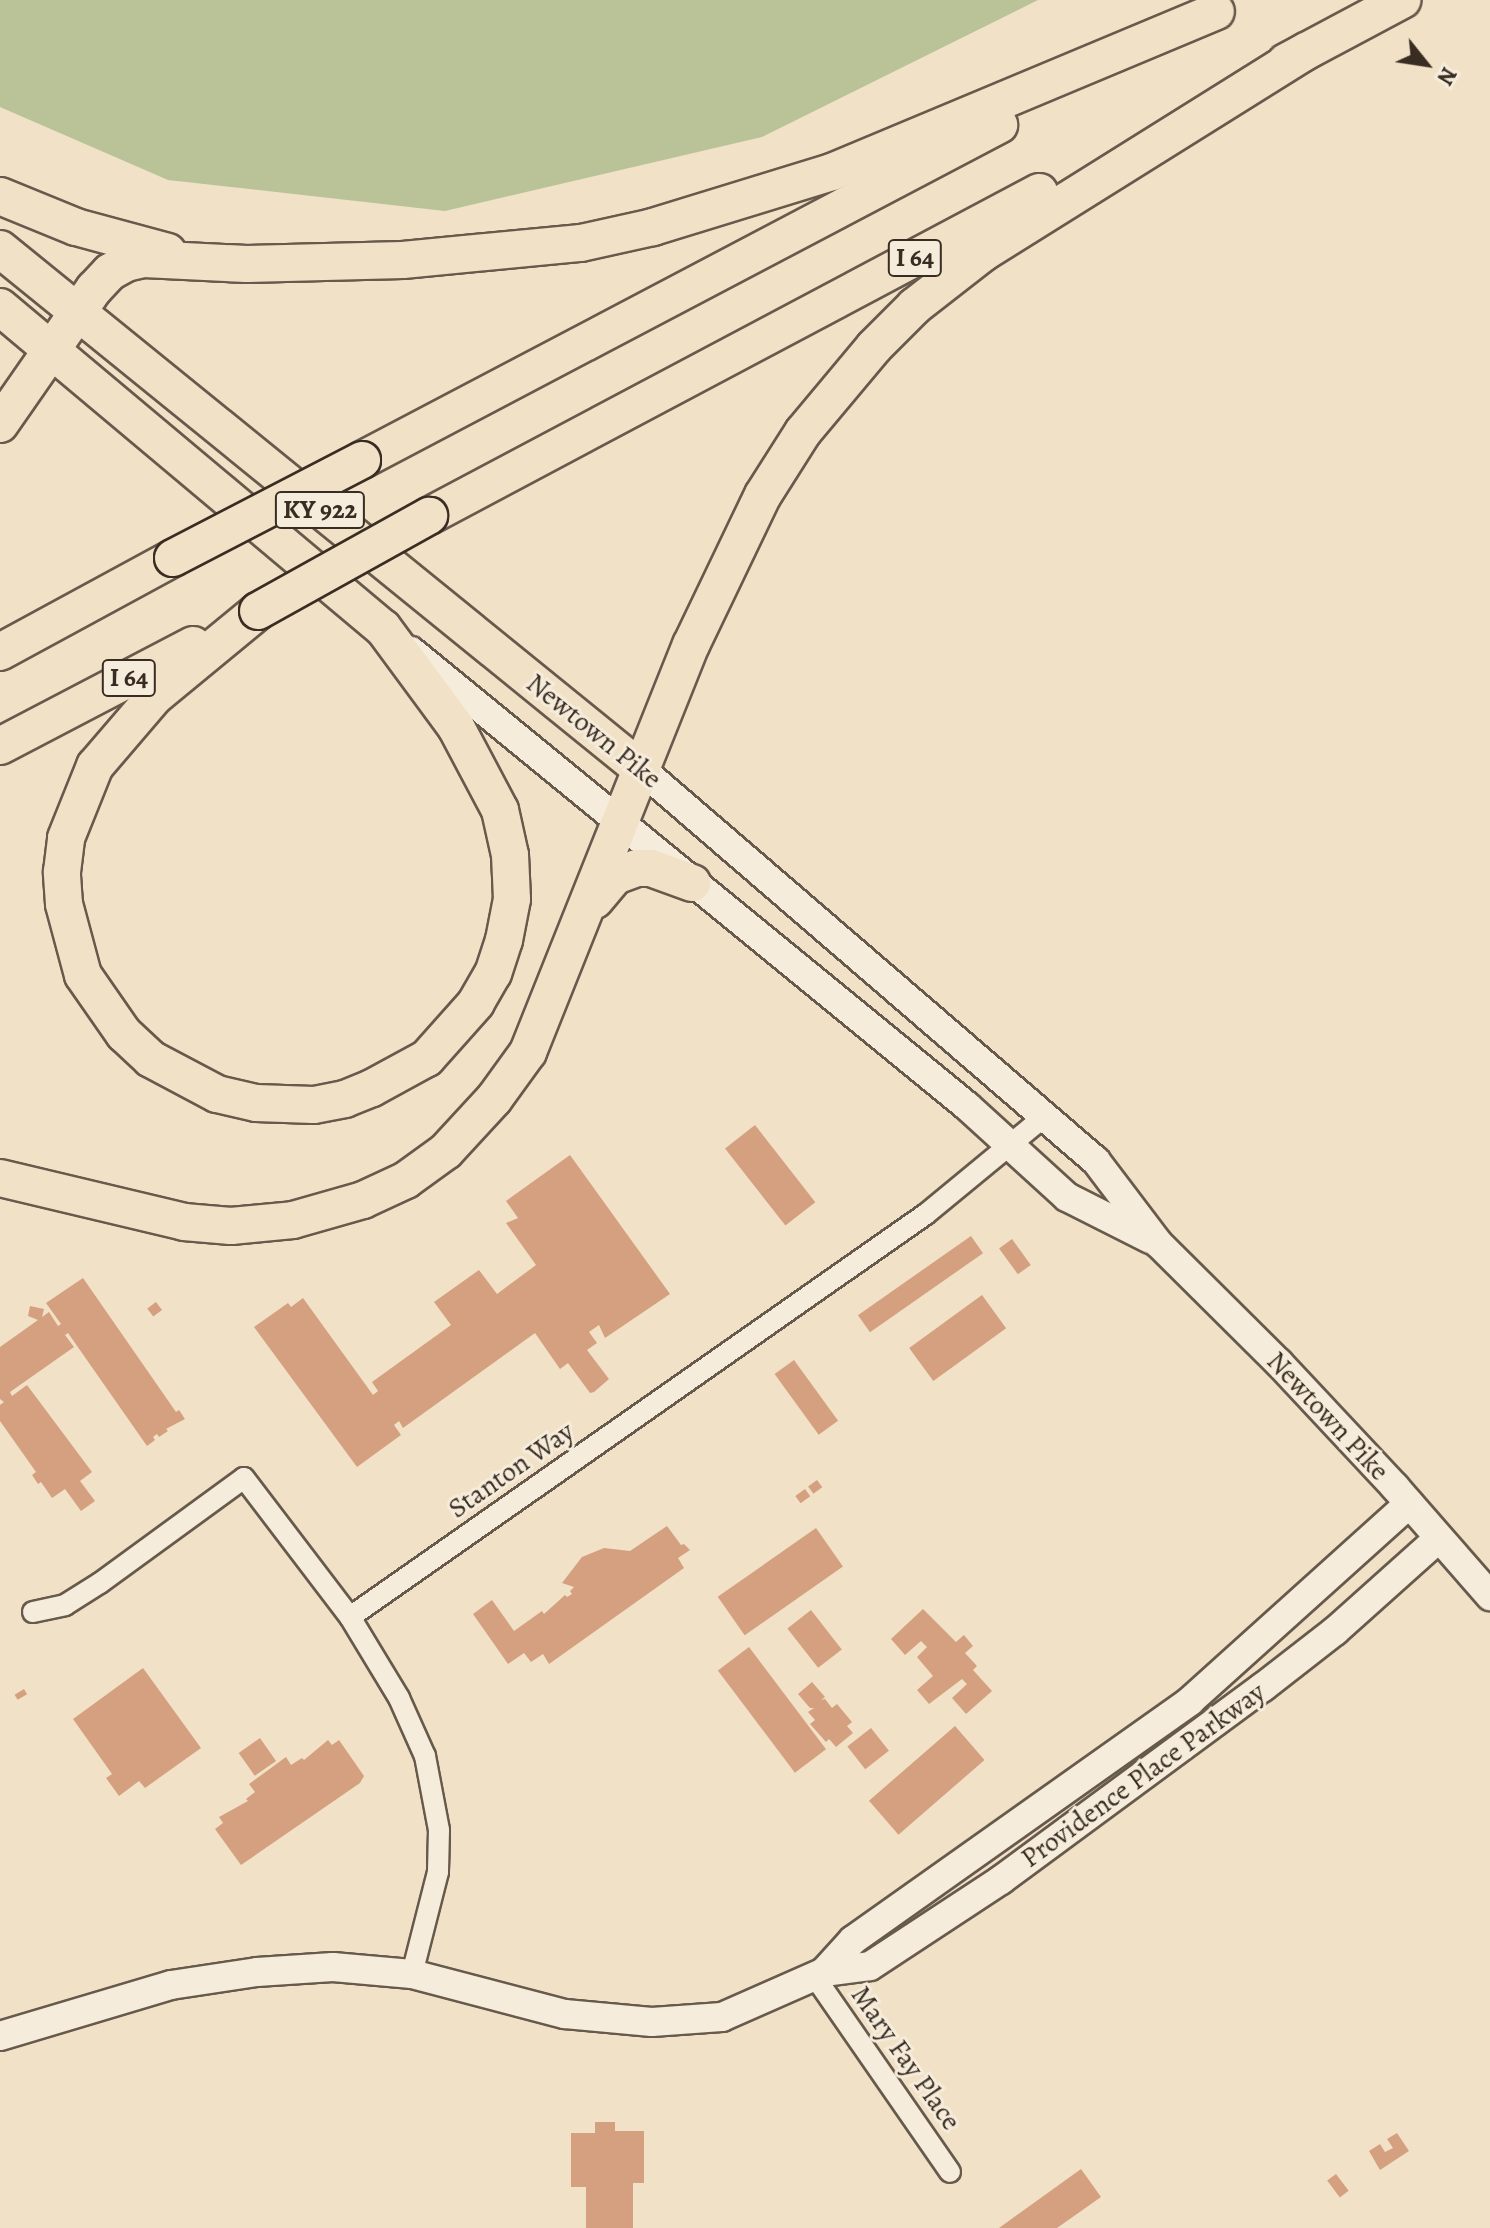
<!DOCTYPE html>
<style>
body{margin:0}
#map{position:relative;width:1490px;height:2228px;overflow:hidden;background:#f1e1c7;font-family:Alegreya,serif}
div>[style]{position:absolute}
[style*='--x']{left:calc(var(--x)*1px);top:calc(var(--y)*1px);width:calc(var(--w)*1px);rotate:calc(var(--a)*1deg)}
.green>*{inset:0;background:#b9c397}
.building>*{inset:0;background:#d5a07f;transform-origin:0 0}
.roads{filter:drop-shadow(2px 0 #675a4c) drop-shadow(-2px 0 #675a4c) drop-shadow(0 2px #675a4c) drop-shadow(0 -2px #675a4c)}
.street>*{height:20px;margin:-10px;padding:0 10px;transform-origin:10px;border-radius:10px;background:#f6ecdb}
.secondary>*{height:28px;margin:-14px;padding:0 14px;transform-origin:14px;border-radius:14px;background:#f6ecdb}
.highway>*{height:36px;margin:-18px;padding:0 18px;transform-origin:18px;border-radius:18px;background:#f1e1c7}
.bridges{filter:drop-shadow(2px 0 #392d23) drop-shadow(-2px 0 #392d23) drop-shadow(0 2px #392d23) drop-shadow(0 -2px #392d23)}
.highway-bridge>*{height:36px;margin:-18px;padding:0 18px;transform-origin:18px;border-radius:18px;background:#f1e1c7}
span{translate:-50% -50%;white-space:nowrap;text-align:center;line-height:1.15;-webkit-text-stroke:6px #f6ecdb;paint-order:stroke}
.shield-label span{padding:2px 6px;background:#f6ecdb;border:2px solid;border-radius:6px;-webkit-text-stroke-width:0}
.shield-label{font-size:26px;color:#392d23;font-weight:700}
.street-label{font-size:28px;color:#392d23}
.north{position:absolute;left:1386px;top:24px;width:80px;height:80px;-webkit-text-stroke:6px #f6ecdb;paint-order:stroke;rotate:120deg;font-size:22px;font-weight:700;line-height:32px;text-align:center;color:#392d23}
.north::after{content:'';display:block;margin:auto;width:28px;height:36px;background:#392d23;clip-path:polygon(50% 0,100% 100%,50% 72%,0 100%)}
</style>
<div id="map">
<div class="green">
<div style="clip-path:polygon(0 0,1038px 0,762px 137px,445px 211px,168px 180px,0 107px)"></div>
</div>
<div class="building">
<div style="left:755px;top:1125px;width:98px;height:38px;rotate:52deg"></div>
<div style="clip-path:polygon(570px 1155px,670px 1294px,605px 1338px,599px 1325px,589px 1332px,597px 1343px,587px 1350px,609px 1379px,594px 1392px,590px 1393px,568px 1363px,560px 1369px,535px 1333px,403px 1428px,399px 1421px,394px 1425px,401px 1435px,357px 1467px,254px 1327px,288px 1303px,291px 1307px,303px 1298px,373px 1395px,378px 1391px,372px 1382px,451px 1325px,434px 1302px,479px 1270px,497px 1294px,536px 1265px,506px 1223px,518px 1218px,506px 1201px)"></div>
<div style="left:971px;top:1236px;width:21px;height:138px;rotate:55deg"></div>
<div style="left:1012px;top:1239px;width:32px;height:16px;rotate:54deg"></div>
<div style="clip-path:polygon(83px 1278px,176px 1412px,179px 1410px,185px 1419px,166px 1429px,168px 1431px,159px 1437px,157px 1434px,153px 1437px,155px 1440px,147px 1446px,68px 1333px,65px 1335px,74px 1347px,10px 1392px,12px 1396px,27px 1385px,92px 1472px,80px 1481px,95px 1501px,81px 1511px,65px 1489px,52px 1498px,41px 1482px,38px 1484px,32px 1475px,36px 1472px,0 1421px,0 1405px,4px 1402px,0 1399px,0 1347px,38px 1320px,28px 1316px,30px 1306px,44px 1309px,42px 1317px,49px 1312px,58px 1326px,61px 1324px,46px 1303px)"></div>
<div style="left:982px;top:1295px;width:41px;height:90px;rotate:54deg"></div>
<div style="left:156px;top:1302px;width:10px;height:11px;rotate:53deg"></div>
<div style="left:794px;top:1360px;width:75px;height:24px;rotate:54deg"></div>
<div style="left:817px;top:1480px;width:9px;height:11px;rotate:54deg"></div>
<div style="left:805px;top:1489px;width:9px;height:12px;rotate:54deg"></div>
<div style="clip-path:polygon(667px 1526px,681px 1545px,684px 1544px,690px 1550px,678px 1558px,684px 1568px,549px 1664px,543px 1654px,531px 1662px,524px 1653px,508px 1664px,473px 1614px,492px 1600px,514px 1631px,542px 1611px,544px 1614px,565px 1595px,567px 1597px,572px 1594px,570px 1591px,574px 1587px,562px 1583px,582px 1557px,604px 1548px,630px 1551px)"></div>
<div style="left:816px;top:1528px;width:47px;height:120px;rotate:55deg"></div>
<div style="clip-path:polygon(923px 1609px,956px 1642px,964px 1635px,973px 1646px,965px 1653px,977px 1666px,973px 1670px,992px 1691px,966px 1714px,952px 1698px,967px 1684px,962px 1679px,929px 1704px,917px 1690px,933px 1676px,917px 1657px,927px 1647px,921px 1641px,905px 1655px,891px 1639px)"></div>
<div style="left:811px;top:1610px;width:50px;height:30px;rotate:52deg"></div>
<div style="left:749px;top:1647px;width:128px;height:39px;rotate:53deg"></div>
<div style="clip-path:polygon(143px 1668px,201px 1748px,145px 1788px,139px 1781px,119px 1796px,106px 1778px,112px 1774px,73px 1719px)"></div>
<div style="clip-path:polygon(812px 1682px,825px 1697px,821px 1700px,825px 1699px,832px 1708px,837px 1704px,852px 1722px,847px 1726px,853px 1733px,836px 1747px,829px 1739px,826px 1742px,810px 1724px,815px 1720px,808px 1712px,814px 1708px,810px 1708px,798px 1694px)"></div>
<div style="left:24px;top:1689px;width:6px;height:11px;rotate:59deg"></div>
<div style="left:955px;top:1726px;width:45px;height:114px;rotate:49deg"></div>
<div style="left:871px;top:1728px;width:29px;height:30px;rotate:52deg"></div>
<div style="left:260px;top:1738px;width:28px;height:26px;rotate:55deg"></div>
<div style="clip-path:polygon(328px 1740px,332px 1745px,339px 1740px,364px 1776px,360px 1783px,241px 1865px,215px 1829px,223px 1823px,219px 1817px,248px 1801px,246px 1799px,255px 1792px,249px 1784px,286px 1757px,291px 1765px,302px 1758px,304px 1760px)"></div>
<div style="clip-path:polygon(595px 2122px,615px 2122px,615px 2131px,644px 2131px,644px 2183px,633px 2183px,633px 2228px,586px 2228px,586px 2187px,571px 2187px,571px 2133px,595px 2133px)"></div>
<div style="clip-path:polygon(1397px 2133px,1409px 2151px,1380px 2170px,1369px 2151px,1380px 2144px,1385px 2152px,1393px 2148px,1387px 2139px)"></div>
<div style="clip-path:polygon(1081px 2169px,1101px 2197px,1057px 2228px,999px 2228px)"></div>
<div style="left:1336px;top:2174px;width:21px;height:11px;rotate:53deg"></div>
</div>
<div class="roads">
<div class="street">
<div style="--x:33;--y:1612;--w:33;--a:-12"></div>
<div style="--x:65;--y:1605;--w:41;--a:-32.2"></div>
<div style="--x:100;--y:1583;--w:178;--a:-36.1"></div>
<div style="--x:244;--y:1478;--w:175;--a:52.7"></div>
<div style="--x:350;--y:1617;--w:95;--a:58.8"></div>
<div style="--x:399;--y:1698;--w:64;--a:65.9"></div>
<div style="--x:425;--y:1756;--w:75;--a:79.3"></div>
<div style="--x:439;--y:1830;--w:42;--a:91.4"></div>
<div style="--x:438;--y:1872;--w:105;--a:104.3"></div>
<div style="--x:350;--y:1617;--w:703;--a:-34.98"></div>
<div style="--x:926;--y:1214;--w:154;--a:-39.5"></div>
<div style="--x:815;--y:1977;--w:237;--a:55.3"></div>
</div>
<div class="secondary">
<div style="--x:411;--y:651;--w:718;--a:39.3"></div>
<div style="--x:967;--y:1106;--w:135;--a:42.3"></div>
<div style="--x:1067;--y:1197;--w:93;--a:26.8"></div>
<div style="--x:642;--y:770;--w:599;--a:40.74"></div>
<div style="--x:1096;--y:1161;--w:103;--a:52.9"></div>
<div style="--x:1158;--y:1243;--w:170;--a:44.8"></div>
<div style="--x:1279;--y:1363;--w:170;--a:46.9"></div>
<div style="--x:1395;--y:1487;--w:145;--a:48.9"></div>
<div style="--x:824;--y:1972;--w:43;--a:-47.8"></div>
<div style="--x:853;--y:1940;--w:413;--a:-35.3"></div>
<div style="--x:1190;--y:1701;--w:295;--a:-42"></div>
<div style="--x:0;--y:2036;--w:178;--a:-16.6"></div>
<div style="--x:171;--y:1985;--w:87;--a:-8.6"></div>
<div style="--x:257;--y:1972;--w:76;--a:-3.8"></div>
<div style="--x:333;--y:1967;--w:79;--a:5.1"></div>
<div style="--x:412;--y:1974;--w:158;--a:14.7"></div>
<div style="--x:565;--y:2014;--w:87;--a:5.3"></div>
<div style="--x:652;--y:2022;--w:70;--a:-4.1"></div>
<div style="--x:722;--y:2017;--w:111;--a:-23.8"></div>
<div style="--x:824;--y:1972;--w:46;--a:-7.4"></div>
<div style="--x:870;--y:1966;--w:157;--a:-33.3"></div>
<div style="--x:1001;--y:1880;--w:325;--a:-36.4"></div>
<div style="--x:1263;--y:1687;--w:91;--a:-37.9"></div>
<div style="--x:1335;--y:1631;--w:138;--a:-41.8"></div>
</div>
<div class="highway">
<div style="--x:1286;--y:62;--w:132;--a:-28.1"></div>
<div style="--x:0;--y:196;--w:82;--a:22.2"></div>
<div style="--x:76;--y:227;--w:95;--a:15.2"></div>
<div style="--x:0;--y:249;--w:827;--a:39.06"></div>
<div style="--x:0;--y:307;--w:500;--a:40"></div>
<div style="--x:383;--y:628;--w:123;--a:53.6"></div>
<div style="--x:456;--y:727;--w:94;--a:62.1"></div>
<div style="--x:500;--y:810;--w:46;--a:77.5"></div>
<div style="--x:510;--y:855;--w:44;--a:87.4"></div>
<div style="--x:512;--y:899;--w:42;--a:101"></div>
<div style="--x:504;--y:940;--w:35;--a:108"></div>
<div style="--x:493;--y:973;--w:34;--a:120"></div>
<div style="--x:476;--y:1003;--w:74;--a:131.7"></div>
<div style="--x:427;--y:1058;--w:63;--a:151.4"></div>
<div style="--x:372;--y:1088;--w:29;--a:158"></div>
<div style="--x:345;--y:1099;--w:32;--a:169"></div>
<div style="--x:314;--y:1105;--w:58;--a:-178"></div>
<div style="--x:256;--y:1103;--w:40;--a:-167"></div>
<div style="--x:217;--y:1094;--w:75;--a:-152.1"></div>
<div style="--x:151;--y:1059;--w:37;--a:-137"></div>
<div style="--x:124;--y:1034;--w:72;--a:-124.8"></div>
<div style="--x:83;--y:975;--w:73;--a:-105"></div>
<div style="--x:64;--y:904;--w:32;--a:-94"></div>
<div style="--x:62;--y:872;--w:34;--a:-83"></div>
<div style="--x:66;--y:838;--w:78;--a:-68.1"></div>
<div style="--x:95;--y:766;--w:92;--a:-49.4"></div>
<div style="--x:155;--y:696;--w:134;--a:-39.5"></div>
<div style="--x:0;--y:424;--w:165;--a:-55.2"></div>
<div style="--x:94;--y:289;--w:23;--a:-47"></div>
<div style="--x:110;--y:272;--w:18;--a:-29"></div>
<div style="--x:126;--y:263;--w:18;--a:-13"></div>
<div style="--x:144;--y:259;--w:103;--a:2.8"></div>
<div style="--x:247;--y:264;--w:156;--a:-1.5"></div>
<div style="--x:403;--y:260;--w:179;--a:-5.5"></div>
<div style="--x:581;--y:243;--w:74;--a:-12.5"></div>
<div style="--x:653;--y:227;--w:187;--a:-17.1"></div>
<div style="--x:832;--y:172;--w:416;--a:-22.7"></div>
<div style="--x:362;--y:460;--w:720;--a:-27.74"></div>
<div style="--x:429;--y:516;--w:691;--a:-27.97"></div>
<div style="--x:0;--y:652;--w:197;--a:-28.5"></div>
<div style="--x:0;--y:746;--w:218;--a:-27.6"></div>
<div style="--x:595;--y:900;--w:31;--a:-50"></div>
<div style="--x:615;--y:876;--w:23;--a:-20"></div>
<div style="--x:637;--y:868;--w:14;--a:0"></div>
<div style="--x:651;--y:868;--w:44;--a:20.1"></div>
<div style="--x:0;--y:1178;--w:189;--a:13.4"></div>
<div style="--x:184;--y:1222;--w:47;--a:4.9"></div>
<div style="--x:231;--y:1226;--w:62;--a:-5.5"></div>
<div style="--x:293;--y:1220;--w:73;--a:-15.9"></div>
<div style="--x:363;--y:1200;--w:47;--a:-24.9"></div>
<div style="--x:406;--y:1180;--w:49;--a:-35.9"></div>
<div style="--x:446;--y:1151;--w:71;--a:-47.3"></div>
<div style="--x:494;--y:1099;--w:58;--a:-54.1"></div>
<div style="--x:528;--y:1052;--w:438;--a:-68.2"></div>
<div style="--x:691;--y:645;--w:166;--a:-64.4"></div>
<div style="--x:763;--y:495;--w:75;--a:-57.6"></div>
<div style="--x:803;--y:432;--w:111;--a:-50.1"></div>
<div style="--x:874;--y:347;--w:58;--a:-45"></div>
<div style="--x:915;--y:306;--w:86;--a:-37.9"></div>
<div style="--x:983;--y:253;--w:381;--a:-32"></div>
</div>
</div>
<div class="bridges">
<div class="highway-bridge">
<div style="--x:173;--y:558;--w:213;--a:-27.4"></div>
<div style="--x:258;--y:611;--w:196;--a:-29.1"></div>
</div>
</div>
<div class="shield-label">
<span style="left:915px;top:258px">I 64</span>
<span style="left:320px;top:510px">KY 922</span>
<span style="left:129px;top:678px">I 64</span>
</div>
<div class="street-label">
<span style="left:594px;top:731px;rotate:39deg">Newtown Pike</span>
<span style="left:1328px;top:1416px;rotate:47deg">Newtown Pike</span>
<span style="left:511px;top:1470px;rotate:-35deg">Stanton Way</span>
<span style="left:1143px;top:1775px;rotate:-36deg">Providence Place Parkway</span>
<span style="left:906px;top:2058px;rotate:55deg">Mary Fay Place</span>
</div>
<div class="north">N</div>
</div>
